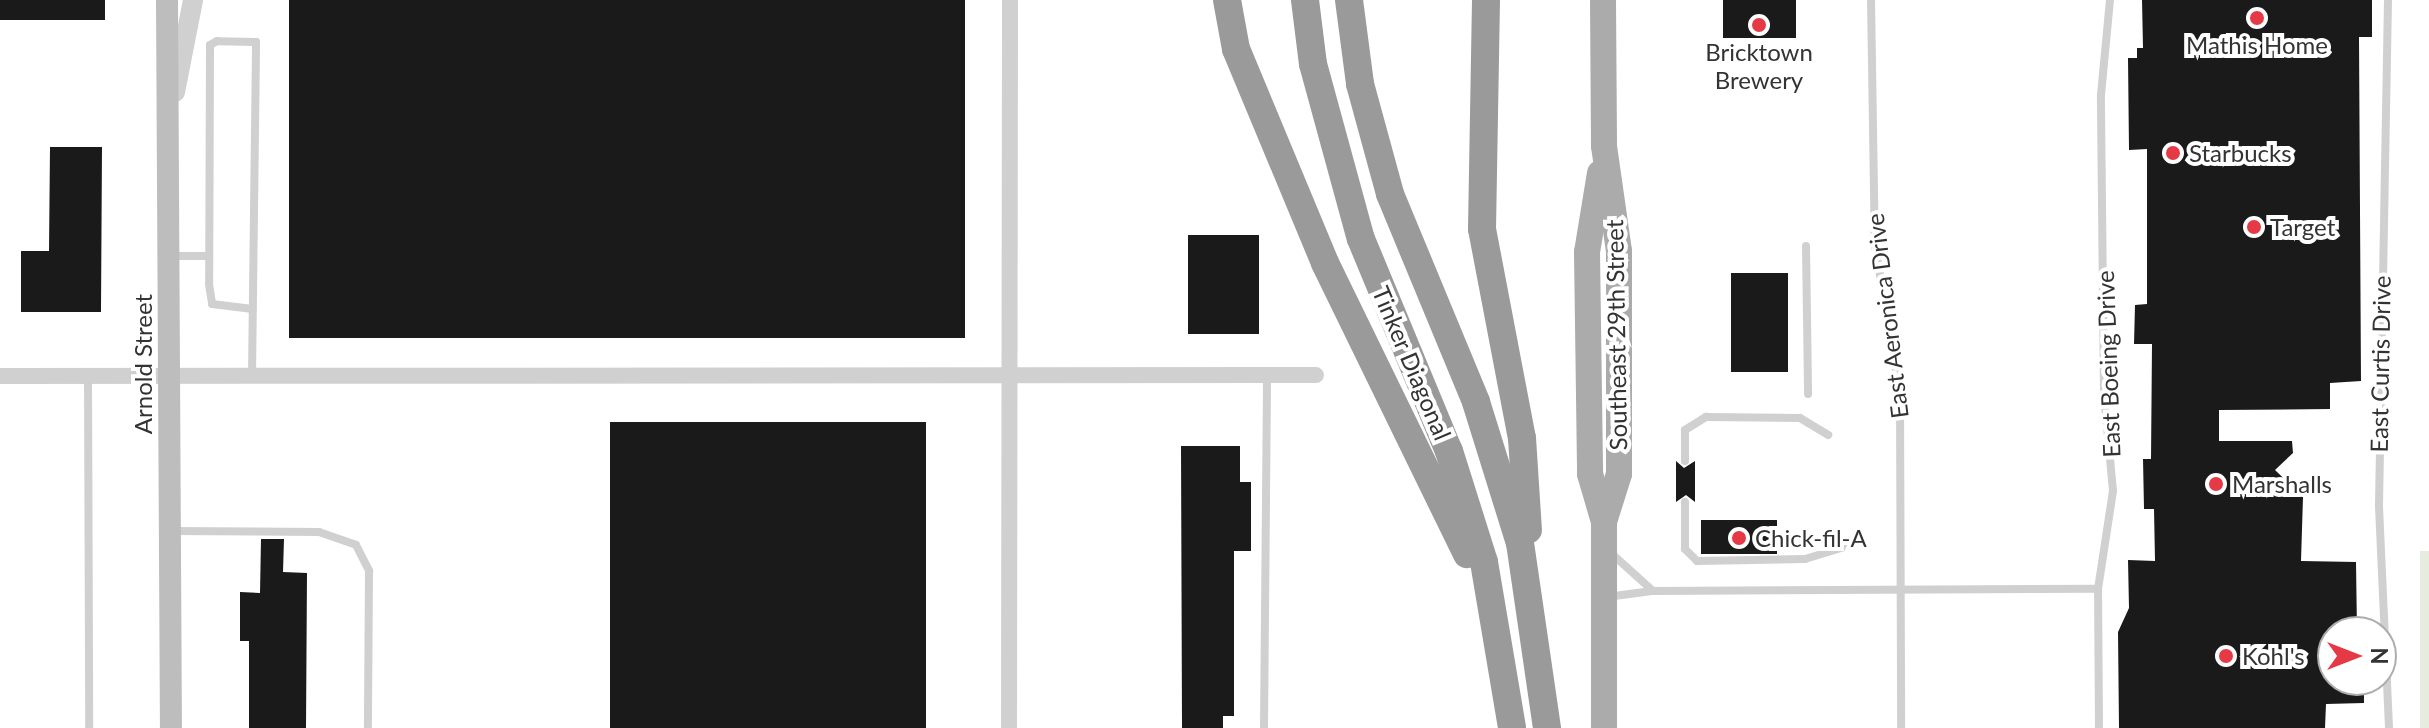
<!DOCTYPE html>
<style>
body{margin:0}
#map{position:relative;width:2429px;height:728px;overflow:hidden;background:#fff;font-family:Lato,sans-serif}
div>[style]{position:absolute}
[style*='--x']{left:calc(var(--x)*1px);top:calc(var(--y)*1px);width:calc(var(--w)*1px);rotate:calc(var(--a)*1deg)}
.green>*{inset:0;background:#e6ecdf;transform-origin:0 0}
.building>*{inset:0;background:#1a1a1a;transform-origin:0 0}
.service>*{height:8px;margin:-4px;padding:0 4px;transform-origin:4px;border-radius:4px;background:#d0d0d0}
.minor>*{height:16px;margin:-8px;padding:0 8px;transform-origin:8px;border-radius:8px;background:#d0d0d0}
.tertiary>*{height:20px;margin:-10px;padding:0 10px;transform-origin:10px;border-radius:10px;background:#d0d0d0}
.secondary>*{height:22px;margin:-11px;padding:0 11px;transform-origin:11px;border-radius:11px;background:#bdbdbd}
.primary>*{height:26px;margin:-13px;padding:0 13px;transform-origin:13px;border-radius:13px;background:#ababab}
.motorway>*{height:28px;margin:-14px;padding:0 14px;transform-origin:14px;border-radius:14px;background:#9a9a9a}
.dots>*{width:22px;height:22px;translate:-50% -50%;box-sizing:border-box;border:4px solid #fff;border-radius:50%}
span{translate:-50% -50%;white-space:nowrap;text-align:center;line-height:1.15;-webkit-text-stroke:8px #fff;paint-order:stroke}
.poi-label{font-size:24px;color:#333}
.left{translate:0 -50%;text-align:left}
.street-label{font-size:24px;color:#333}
.north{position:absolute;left:2317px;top:616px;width:80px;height:80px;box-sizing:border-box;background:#fff;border:2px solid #adadad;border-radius:50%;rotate:90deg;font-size:22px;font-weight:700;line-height:32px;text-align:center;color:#333}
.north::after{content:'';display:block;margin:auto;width:28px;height:36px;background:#e63946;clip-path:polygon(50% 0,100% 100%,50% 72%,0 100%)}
</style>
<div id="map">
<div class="green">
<div style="left:2420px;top:551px;width:9px;height:177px"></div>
</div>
<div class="building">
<div style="left:0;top:0;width:105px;height:20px"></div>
<div style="left:289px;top:0;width:676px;height:338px"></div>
<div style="left:1723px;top:0;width:73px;height:38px"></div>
<div style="clip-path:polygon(2142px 0,2372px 0,2372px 37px,2359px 37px,2361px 381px,2330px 383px,2330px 409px,2219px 410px,2219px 441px,2292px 441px,2293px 453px,2275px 470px,2303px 497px,2301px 561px,2356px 562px,2357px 632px,2333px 632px,2333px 680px,2364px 680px,2364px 703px,2326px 704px,2325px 728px,2119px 728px,2118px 632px,2129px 608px,2128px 560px,2155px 561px,2154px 509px,2144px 509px,2143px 459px,2151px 459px,2152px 344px,2134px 344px,2135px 305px,2147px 304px,2147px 149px,2129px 150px,2128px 58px,2137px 58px,2137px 48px,2143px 48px)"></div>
<div style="clip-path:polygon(50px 147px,102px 147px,101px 312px,21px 312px,21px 251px,49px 251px)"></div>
<div style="left:1188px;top:235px;width:71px;height:99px"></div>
<div style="left:1731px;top:273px;width:57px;height:99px"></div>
<div style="left:610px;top:422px;width:316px;height:306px"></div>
<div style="clip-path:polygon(1181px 446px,1240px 446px,1240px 482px,1251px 482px,1251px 551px,1234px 551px,1234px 716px,1223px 716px,1223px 728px,1182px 728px)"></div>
<div style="clip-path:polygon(1676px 461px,1684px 468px,1695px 461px,1695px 502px,1686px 495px,1676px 502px)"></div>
<div style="left:1701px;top:520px;width:76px;height:34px"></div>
<div style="clip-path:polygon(261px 539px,284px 539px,283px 572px,307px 573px,306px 728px,249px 728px,249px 641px,240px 641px,240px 592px,260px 593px)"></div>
</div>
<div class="service">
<div style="--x:1871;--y:0;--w:245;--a:89.1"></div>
<div style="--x:1875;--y:245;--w:152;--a:80.5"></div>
<div style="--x:1900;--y:395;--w:333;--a:89.8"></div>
<div style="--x:2388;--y:0;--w:507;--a:91.02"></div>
<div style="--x:2379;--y:507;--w:221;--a:87.4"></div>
<div style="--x:1806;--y:246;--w:148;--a:89.2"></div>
<div style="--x:170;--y:256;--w:39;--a:0"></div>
<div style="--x:88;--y:376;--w:352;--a:89.8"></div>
<div style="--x:252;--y:376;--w:334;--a:-89.3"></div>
<div style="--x:256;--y:42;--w:39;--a:-179"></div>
<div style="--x:217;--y:41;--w:8;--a:150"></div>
<div style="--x:210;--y:45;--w:239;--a:90.2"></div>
<div style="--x:209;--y:284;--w:20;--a:81"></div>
<div style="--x:212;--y:304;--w:41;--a:7"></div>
<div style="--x:1685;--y:461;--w:31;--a:-90"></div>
<div style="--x:1685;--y:430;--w:25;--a:-32"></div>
<div style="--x:1706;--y:417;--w:94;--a:0.6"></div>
<div style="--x:1800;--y:418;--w:33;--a:31"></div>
<div style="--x:1685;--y:502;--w:47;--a:90"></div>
<div style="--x:1685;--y:549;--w:17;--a:45"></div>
<div style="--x:1697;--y:561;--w:108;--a:-1.1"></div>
<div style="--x:1805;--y:559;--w:48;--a:-16.9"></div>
<div style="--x:171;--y:531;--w:148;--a:0.4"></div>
<div style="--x:319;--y:532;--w:39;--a:19"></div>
<div style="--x:356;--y:545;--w:29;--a:63"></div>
<div style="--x:369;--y:571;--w:157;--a:90.4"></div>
<div style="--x:1612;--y:554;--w:54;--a:42"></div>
<div style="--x:1607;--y:597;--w:45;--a:-7.6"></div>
<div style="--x:1652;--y:591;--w:446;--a:-0.3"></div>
<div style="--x:1264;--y:728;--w:353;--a:-89.5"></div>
<div style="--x:2099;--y:728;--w:139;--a:-90.4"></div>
<div style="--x:2098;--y:589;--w:99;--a:-81.3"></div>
<div style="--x:2113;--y:491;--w:97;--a:-95.3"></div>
<div style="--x:2104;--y:394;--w:299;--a:-90.6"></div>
<div style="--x:2101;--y:95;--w:95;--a:-84.6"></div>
</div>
<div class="minor">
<div style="--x:0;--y:376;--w:1316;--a:-0.04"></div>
<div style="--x:1009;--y:728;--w:728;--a:-89.92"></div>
</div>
<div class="tertiary">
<div style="--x:175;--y:92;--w:94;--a:-78.9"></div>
</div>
<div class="secondary">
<div style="--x:167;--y:0;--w:728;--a:89.69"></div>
</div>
<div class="primary">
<div style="--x:1603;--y:0;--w:146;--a:89.6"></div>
<div style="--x:1604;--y:146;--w:106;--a:81.9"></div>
<div style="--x:1619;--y:251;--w:223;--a:90"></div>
<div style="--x:1619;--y:474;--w:50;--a:107.4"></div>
<div style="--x:1604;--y:522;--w:206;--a:90"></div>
<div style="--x:1600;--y:173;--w:80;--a:99.3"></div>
<div style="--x:1587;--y:252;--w:222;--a:89.2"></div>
<div style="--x:1590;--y:474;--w:50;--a:73.7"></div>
</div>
<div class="motorway">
<div style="--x:1227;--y:0;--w:50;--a:79.6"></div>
<div style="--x:1236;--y:49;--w:232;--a:67.4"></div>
<div style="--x:1325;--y:263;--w:324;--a:64"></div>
<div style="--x:1305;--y:0;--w:64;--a:82.9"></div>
<div style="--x:1313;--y:64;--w:181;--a:74.7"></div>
<div style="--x:1361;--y:239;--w:230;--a:67.5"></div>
<div style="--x:1449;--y:451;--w:116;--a:72.5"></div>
<div style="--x:1484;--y:562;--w:168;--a:80.4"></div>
<div style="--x:1349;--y:0;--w:85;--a:82.5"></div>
<div style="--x:1360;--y:84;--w:114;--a:74.7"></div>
<div style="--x:1390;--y:194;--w:225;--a:67.5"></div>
<div style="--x:1476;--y:402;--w:148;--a:72.7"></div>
<div style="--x:1520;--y:543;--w:187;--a:81.7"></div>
<div style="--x:1486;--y:0;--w:229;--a:91"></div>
<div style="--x:1482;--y:229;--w:213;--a:79.2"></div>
<div style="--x:1522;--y:438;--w:92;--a:86.3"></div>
</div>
<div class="dots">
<div style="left:2257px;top:18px;background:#e63946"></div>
<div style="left:1759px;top:25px;background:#e63946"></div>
<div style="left:2173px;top:153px;background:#e63946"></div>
<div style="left:2254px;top:227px;background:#e63946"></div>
<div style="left:2216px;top:484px;background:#e63946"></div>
<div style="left:1739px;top:538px;background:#e63946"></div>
<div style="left:2226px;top:656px;background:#e63946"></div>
</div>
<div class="poi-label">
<span style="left:2257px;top:45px">Mathis Home</span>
<span style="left:1759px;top:66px">Bricktown<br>Brewery</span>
<span class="left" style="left:2189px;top:153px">Starbucks</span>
<span class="left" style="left:2270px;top:227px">Target</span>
<span class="left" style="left:2232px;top:484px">Marshalls</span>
<span class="left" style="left:1755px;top:538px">Chick-fil-A</span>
<span class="left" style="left:2242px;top:656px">Kohl's</span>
</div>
<div class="street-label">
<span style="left:1887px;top:316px;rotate:-97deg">East Aeronica Drive</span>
<span style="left:1616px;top:335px;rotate:-91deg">Southeast 29th Street</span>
<span style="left:1412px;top:363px;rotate:67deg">Tinker Diagonal</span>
<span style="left:143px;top:364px;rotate:-90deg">Arnold Street</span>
<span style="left:2108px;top:364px;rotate:-92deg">East Boeing Drive</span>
<span style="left:2380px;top:364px;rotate:-89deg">East Curtis Drive</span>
</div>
<div class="north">N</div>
</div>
